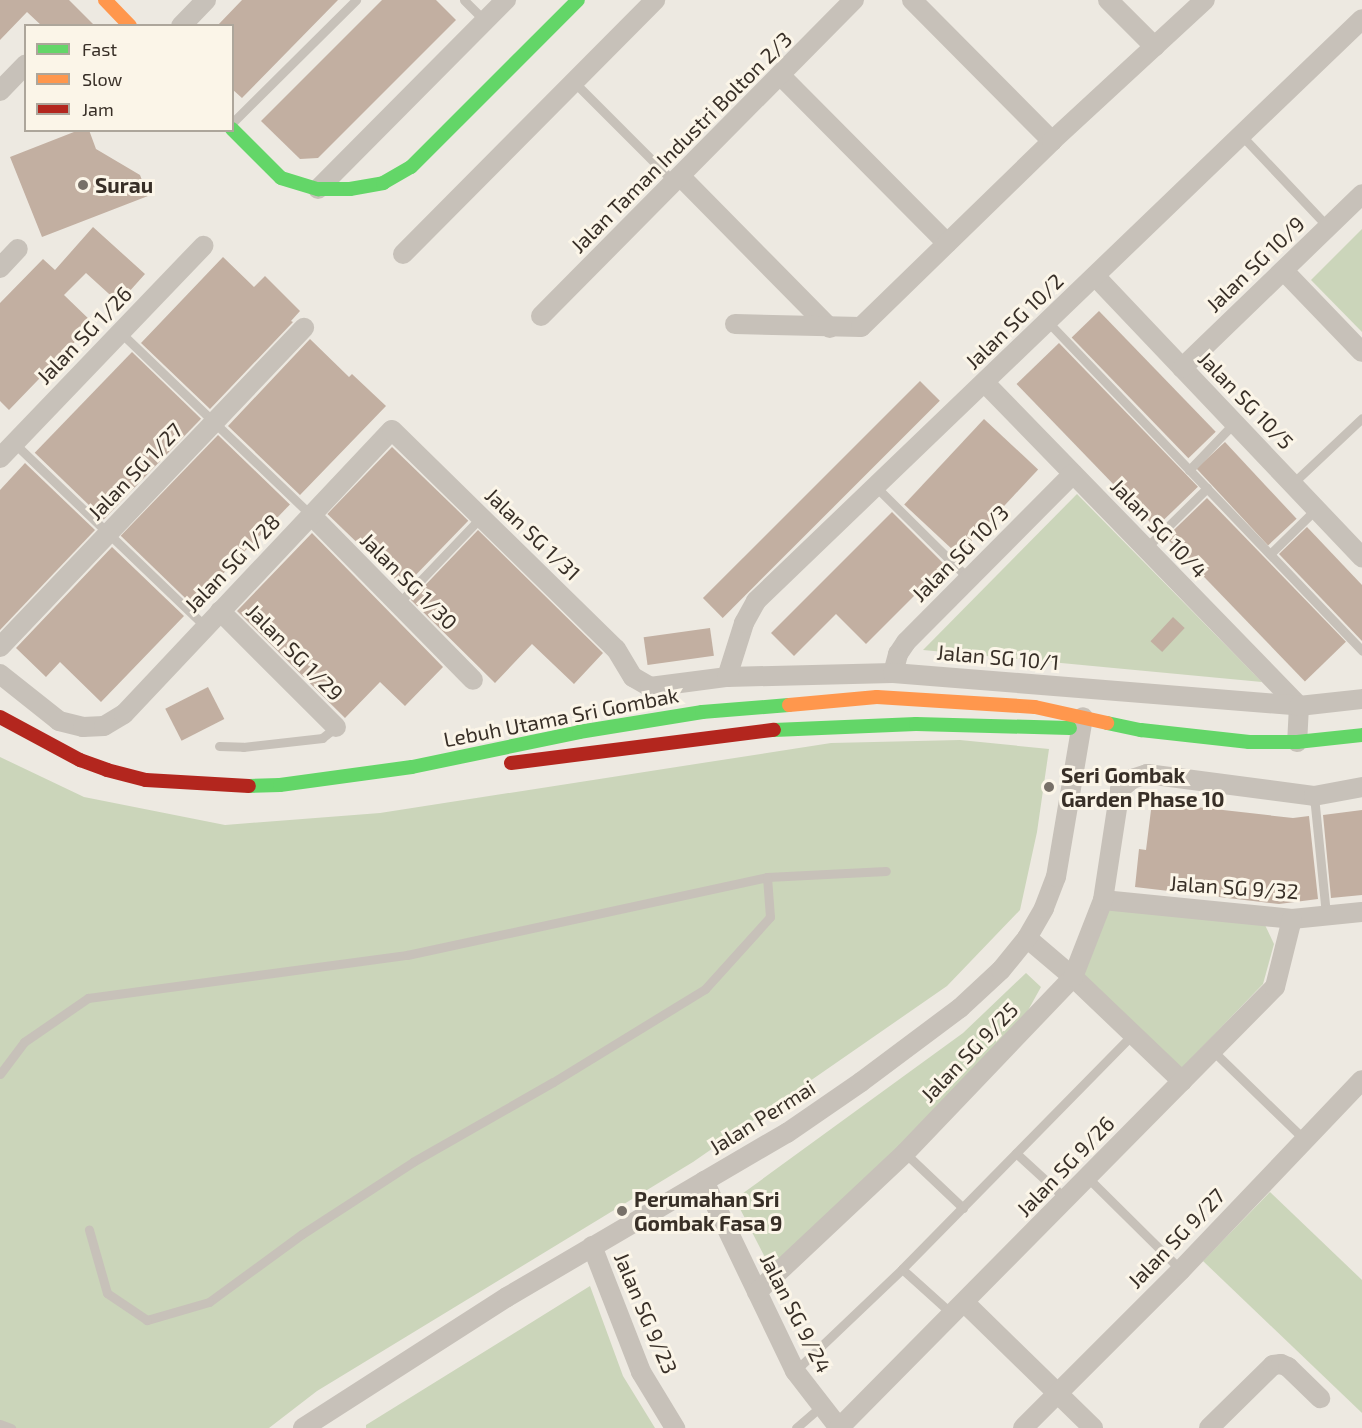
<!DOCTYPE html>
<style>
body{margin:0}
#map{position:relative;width:1362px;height:1428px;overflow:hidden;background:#ede9e1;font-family:"Exo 2",sans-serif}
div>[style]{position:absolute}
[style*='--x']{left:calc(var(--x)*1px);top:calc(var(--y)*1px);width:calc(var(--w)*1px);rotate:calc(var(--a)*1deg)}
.green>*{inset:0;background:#cbd5ba}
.building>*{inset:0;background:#c2afa1;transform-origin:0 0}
.lane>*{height:9px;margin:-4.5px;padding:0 4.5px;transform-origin:4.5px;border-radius:4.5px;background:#c7c1b9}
.street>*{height:20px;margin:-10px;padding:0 10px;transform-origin:10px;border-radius:10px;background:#c7c1b9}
.fast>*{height:14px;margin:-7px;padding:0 7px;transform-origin:7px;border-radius:7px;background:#63d668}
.slow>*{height:14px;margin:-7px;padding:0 7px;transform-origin:7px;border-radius:7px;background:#ff974d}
.jam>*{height:14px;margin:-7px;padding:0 7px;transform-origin:7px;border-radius:7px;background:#b3261e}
.dots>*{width:16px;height:16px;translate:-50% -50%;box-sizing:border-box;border:3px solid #fbf5e8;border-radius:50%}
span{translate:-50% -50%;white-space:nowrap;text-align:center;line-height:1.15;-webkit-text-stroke:6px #fbf5e8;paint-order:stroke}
.street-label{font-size:21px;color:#382f27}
.poi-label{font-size:21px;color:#382f27;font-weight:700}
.left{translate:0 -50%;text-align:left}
.legend{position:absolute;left:24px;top:24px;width:210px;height:108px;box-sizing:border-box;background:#fbf5e8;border:2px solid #ada69b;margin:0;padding:8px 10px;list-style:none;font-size:18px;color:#382f27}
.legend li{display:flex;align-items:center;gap:12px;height:30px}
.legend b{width:30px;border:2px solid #ada69b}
</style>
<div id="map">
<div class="green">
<div style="clip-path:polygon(1362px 229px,1362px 332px,1311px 280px)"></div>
<div style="clip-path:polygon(1077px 494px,1262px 682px,923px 650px)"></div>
<div style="clip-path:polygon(960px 740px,1049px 749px,1037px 832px,1020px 910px,947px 986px,693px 1162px,317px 1391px,269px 1428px,0 1428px,0 757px,84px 797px,225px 825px,380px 813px,831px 743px)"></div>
<div style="clip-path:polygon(1108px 909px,1265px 925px,1274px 944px,1263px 984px,1181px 1069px,1079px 974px)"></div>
<div style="clip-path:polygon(1026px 973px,1041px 987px,1021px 1023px,861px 1190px,772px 1271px,735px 1199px,963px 1033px)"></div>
<div style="clip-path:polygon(1270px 1192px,1362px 1280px,1362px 1413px,1203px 1261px)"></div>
<div style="clip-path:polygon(590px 1286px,623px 1376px,655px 1428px,366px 1428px,366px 1425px)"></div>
</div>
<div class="building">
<div style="clip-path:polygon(0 0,69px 0,95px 26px,42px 26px,27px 12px,0 40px)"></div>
<div style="clip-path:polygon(242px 0,338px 0,242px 98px,232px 89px,232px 26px,217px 26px)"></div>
<div style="clip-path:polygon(382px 0,436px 0,456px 20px,318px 158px,300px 159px,261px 121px)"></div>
<div style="clip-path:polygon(79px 130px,89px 130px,96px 149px,140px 175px,148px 196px,42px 237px,10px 157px)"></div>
<div style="clip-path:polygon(93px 227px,145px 274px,119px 303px,86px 273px,64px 295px,93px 323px,9px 410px,0 401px,0 303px,43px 259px,55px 270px)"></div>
<div style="clip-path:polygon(223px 257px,254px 287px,265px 276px,300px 311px,291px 321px,293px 322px,210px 409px,141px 343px)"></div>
<div style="left:1099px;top:311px;width:168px;height:38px;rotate:46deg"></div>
<div style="clip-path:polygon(310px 339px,349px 377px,352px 374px,386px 406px,300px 495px,228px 426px)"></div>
<div style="left:1059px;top:343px;width:200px;height:59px;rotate:46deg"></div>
<div style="left:132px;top:352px;width:96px;height:140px;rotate:44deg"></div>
<div style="left:920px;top:381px;width:28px;height:307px;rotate:45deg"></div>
<div style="left:984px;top:419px;width:74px;height:117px;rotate:43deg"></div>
<div style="left:218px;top:435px;width:100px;height:140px;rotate:44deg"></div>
<div style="left:1225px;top:442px;width:105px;height:39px;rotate:47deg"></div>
<div style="left:392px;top:447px;width:106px;height:93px;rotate:44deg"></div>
<div style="clip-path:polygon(25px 463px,95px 530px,0 630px,0 490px)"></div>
<div style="left:1207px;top:498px;width:200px;height:57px;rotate:46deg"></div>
<div style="clip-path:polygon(892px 512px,945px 565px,866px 644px,836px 614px,794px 656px,771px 633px)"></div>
<div style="clip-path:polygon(1307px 527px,1362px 585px,1362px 641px,1279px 554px)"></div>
<div style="clip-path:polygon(478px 530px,603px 653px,574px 684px,532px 644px,495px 683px,411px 600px)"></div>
<div style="clip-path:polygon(312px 533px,443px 667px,405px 706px,380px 682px,345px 718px,237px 611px)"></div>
<div style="clip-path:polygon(112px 547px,184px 616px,101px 702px,60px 662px,46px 677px,16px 648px)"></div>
<div style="left:1173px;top:617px;width:16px;height:33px;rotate:43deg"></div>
<div style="left:710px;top:628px;width:28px;height:67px;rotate:82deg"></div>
<div style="left:208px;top:687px;width:36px;height:48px;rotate:63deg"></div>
<div style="clip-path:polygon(1152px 802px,1293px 818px,1309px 816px,1318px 899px,1279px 904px,1135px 887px,1139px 849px,1146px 850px)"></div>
<div style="clip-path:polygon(1362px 810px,1362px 895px,1331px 898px,1323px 815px)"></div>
</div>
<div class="lane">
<div style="--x:464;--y:0;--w:30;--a:45"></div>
<div style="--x:574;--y:82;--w:141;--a:45"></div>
<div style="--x:232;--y:123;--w:175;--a:-44.8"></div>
<div style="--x:1242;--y:136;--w:125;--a:46.6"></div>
<div style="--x:1048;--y:322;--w:455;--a:46.3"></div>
<div style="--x:120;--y:332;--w:265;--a:43.8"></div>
<div style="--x:14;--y:443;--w:265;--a:43.8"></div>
<div style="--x:1189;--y:470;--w:65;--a:-46.2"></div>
<div style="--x:1292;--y:484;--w:96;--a:-43.3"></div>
<div style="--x:875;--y:486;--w:131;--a:44.7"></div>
<div style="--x:1145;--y:549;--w:87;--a:-44.5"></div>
<div style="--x:1270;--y:554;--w:64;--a:-44.4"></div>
<div style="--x:398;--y:604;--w:120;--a:-46.3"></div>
<div style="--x:219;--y:746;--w:24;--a:2"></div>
<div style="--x:243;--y:747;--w:80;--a:-6.5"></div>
<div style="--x:322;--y:738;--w:18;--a:-38"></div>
<div style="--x:1314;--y:796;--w:119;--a:84.2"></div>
<div style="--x:767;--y:877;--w:119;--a:-2.9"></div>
<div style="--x:1213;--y:1051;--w:128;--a:44.1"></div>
<div style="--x:0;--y:1074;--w:40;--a:-53"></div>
<div style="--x:24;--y:1042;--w:78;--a:-34.5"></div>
<div style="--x:88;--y:998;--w:322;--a:-7.7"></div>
<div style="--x:407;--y:955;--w:368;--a:-12.2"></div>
<div style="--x:767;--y:877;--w:40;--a:85.7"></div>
<div style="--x:770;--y:917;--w:97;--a:132.1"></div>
<div style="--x:705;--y:989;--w:178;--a:148.5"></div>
<div style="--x:553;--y:1082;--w:161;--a:150.3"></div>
<div style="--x:413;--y:1162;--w:132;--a:147"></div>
<div style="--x:302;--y:1234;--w:115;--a:143.8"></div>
<div style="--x:209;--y:1302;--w:65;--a:163.8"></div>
<div style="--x:147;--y:1320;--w:48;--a:-146"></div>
<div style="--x:107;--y:1293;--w:66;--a:-105.9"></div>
<div style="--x:905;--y:1153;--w:80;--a:43.5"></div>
<div style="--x:1016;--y:1153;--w:68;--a:42.6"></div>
<div style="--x:1088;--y:1178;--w:131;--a:44.7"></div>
<div style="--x:902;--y:1269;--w:69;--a:42"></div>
<div style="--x:795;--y:1371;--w:148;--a:-43.6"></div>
<div style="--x:902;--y:1269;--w:330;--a:-45.5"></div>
<div style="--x:0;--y:1424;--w:12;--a:20"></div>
<div style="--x:796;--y:1428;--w:33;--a:-41"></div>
</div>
<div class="street">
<div style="--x:912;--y:0;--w:199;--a:45.2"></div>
<div style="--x:1108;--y:0;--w:66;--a:45"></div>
<div style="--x:181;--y:26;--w:36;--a:-46"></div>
<div style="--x:780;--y:75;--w:237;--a:45.2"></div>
<div style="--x:0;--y:91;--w:37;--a:-46"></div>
<div style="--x:681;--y:177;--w:212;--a:45.4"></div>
<div style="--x:318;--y:189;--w:267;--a:-45.2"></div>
<div style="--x:403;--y:254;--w:358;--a:-45.2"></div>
<div style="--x:0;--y:268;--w:26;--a:-47"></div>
<div style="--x:1284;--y:271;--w:112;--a:46.1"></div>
<div style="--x:1095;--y:276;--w:388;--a:46.5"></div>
<div style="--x:541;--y:316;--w:445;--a:-45.3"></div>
<div style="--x:735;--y:324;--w:126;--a:1.4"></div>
<div style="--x:861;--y:327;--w:267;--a:-44.2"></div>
<div style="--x:1052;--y:141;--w:208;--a:-42.7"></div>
<div style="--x:1182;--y:368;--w:250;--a:-44"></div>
<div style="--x:985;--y:383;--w:450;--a:45.8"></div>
<div style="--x:1299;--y:706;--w:36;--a:93"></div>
<div style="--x:0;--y:458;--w:294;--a:-46.2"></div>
<div style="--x:311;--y:515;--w:231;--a:45.5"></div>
<div style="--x:220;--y:611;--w:164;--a:45"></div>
<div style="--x:0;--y:647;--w:441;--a:-46.4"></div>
<div style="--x:893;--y:673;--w:20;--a:-75"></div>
<div style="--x:898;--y:654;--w:14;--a:-56"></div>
<div style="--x:906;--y:642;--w:237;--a:-45.2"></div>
<div style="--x:0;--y:674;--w:75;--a:38.5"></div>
<div style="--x:59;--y:721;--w:25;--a:14"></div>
<div style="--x:83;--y:727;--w:21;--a:-3"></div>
<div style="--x:104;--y:726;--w:23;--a:-31"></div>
<div style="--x:124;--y:714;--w:390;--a:-46.7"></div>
<div style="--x:392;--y:430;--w:313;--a:44.4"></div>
<div style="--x:616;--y:649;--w:33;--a:59"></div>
<div style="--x:633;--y:677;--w:20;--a:30"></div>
<div style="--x:650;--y:687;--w:78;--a:-7.4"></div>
<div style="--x:727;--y:677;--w:166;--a:-1.4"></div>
<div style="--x:893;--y:673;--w:407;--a:4.6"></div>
<div style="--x:1299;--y:706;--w:63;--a:-6.3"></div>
<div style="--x:727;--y:677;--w:57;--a:-72.5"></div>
<div style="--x:744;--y:623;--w:25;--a:-61"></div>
<div style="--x:756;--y:601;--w:840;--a:-43.84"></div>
<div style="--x:1103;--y:900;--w:190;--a:5.7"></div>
<div style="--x:1292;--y:919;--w:70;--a:-5.7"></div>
<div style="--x:1027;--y:938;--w:60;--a:40.3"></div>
<div style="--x:1073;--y:977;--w:151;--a:43.7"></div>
<div style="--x:704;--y:1181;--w:211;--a:64.4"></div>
<div style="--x:795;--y:1371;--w:72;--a:52.3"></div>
<div style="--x:592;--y:1246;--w:135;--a:68.7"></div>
<div style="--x:641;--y:1372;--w:66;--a:58.7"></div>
<div style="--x:757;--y:1292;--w:203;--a:-43.2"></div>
<div style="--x:905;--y:1153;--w:243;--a:-46.3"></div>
<div style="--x:1073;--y:977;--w:83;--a:-68.7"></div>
<div style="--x:1103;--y:900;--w:112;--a:-81.3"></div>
<div style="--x:1120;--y:789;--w:16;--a:-40"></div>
<div style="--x:1132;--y:779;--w:16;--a:-18"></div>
<div style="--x:1147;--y:774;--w:168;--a:7.5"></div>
<div style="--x:1314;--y:796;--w:49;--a:-10.6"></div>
<div style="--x:965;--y:1303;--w:179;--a:44.3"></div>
<div style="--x:303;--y:1428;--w:242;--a:-32.7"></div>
<div style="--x:507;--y:1297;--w:324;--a:-30.4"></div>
<div style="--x:787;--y:1133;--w:90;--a:-34.6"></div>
<div style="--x:861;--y:1082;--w:124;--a:-36.8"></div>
<div style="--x:960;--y:1008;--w:56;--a:-42.8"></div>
<div style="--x:1001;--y:970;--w:41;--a:-50.9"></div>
<div style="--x:1027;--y:938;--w:34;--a:-60"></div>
<div style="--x:1044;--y:908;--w:33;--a:-69"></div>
<div style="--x:1056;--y:877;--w:162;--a:-80.4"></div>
<div style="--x:839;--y:1428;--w:620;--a:-45.33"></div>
<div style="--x:1275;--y:987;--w:70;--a:-76"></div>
<div style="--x:1023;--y:1428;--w:223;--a:-45"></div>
<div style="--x:1181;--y:1270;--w:262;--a:-46.4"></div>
<div style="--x:1209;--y:1428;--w:90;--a:-44.5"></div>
<div style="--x:1273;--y:1365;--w:8;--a:-7"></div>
<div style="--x:1281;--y:1364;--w:8;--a:23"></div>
<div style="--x:1288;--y:1367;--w:45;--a:44.1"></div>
</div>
<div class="fast">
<div style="--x:232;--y:129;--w:69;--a:45"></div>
<div style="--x:281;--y:178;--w:39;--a:17"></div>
<div style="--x:318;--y:189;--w:32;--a:0"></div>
<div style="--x:350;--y:189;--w:34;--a:-10"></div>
<div style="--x:383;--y:183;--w:32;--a:-30"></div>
<div style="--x:411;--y:167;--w:236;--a:-45"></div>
<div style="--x:1107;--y:723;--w:35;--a:12"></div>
<div style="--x:1141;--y:730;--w:109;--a:6.3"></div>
<div style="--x:1249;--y:742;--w:48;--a:0"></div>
<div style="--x:1297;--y:742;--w:65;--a:-6.1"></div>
<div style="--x:774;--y:730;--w:142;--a:-2.4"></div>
<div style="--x:916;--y:724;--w:154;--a:1.5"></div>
<div style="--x:249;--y:786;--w:31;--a:-2"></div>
<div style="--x:280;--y:785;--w:133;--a:-7.8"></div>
<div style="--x:412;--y:767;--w:171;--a:-11.8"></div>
<div style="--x:579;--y:732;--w:125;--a:-9.2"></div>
<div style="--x:702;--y:712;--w:87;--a:-4.6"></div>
</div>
<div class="slow">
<div style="--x:105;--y:0;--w:36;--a:46"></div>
<div style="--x:789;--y:705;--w:88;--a:-5.2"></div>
<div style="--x:877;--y:697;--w:158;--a:3.6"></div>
<div style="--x:1035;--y:707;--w:74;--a:12.5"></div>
</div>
<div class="jam">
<div style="--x:0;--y:717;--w:91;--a:28.3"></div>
<div style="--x:80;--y:760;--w:29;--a:20"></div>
<div style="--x:107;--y:770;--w:40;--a:14.4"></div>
<div style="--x:146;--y:780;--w:103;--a:3.3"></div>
<div style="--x:511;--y:763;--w:265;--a:-7.2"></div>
</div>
<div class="dots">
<div style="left:83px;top:185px;background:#777068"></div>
<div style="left:1049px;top:787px;background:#777068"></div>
<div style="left:622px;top:1211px;background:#777068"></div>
</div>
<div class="street-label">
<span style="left:681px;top:142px;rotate:-45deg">Jalan Taman Industri Bolton 2/3</span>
<span style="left:1255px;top:264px;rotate:-44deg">Jalan SG 10/9</span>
<span style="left:1014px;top:321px;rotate:-44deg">Jalan SG 10/2</span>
<span style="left:84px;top:335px;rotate:-46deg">Jalan SG 1/26</span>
<span style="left:1246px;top:400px;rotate:46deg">Jalan SG 10/5</span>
<span style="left:135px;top:471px;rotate:-46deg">Jalan SG 1/27</span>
<span style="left:1159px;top:528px;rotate:46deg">Jalan SG 10/4</span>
<span style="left:533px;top:534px;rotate:44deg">Jalan SG 1/31</span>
<span style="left:960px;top:553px;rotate:-45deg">Jalan SG 10/3</span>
<span style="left:232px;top:563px;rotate:-46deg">Jalan SG 1/28</span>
<span style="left:409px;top:581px;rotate:45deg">Jalan SG 1/30</span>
<span style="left:295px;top:652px;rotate:45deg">Jalan SG 1/29</span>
<span style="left:998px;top:657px;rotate:5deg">Jalan SG 10/1</span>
<span style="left:561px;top:717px;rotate:-11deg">Lebuh Utama Sri Gombak</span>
<span style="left:1234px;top:887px;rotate:4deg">Jalan SG 9/32</span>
<span style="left:969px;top:1052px;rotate:-46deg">Jalan SG 9/25</span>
<span style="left:762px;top:1117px;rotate:-32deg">Jalan Permai</span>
<span style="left:1065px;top:1166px;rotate:-46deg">Jalan SG 9/26</span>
<span style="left:1176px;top:1238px;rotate:-46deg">Jalan SG 9/27</span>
<span style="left:646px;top:1313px;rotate:67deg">Jalan SG 9/23</span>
<span style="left:796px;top:1313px;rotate:63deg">Jalan SG 9/24</span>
</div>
<div class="poi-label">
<span class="left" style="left:95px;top:185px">Surau</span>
<span class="left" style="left:1061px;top:787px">Seri Gombak<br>Garden Phase 10</span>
<span class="left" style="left:634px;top:1211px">Perumahan Sri<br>Gombak Fasa 9</span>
</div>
<ul class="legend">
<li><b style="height:8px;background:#63d668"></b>Fast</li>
<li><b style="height:8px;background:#ff974d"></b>Slow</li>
<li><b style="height:8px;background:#b3261e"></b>Jam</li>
</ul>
</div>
